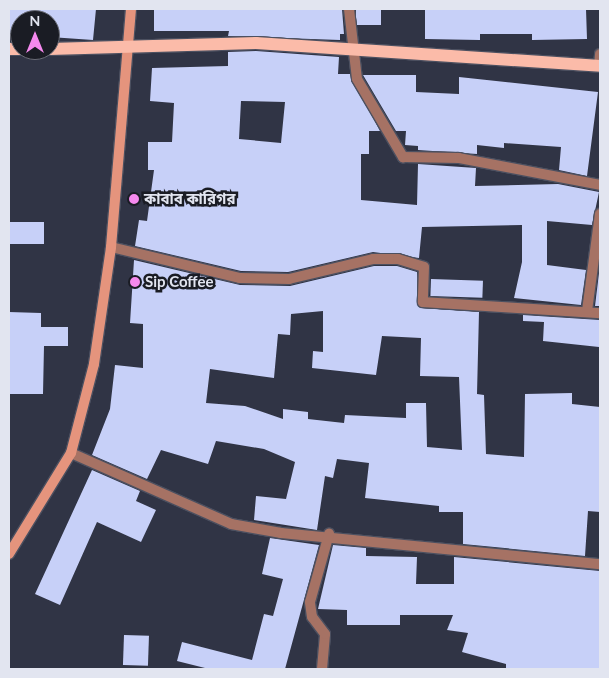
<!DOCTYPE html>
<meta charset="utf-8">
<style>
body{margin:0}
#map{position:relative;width:609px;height:678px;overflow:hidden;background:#303445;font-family:Lato,"Noto Sans Bengali",sans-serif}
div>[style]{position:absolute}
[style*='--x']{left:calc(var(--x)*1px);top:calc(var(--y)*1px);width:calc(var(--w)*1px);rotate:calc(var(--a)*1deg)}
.building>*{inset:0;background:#c7d0f8;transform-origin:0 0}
.roads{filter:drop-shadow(1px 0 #4c5060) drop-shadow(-1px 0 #4c5060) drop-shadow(0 1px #4c5060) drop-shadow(0 -1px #4c5060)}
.street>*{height:10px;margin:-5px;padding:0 5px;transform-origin:5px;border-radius:5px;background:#a67264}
.secondary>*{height:10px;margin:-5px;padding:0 5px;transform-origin:5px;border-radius:5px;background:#e5947d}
.primary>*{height:12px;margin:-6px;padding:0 6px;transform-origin:6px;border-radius:6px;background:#fbbba9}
.dots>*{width:14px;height:14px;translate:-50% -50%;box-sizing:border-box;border:2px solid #1a1c24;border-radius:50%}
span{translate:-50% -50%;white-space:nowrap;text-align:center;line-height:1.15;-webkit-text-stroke:5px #1a1c24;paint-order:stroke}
.poi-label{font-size:15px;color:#e2e5f0;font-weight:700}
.left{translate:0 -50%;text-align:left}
.frame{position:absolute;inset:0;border:10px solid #e2e5f0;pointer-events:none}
.north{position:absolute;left:10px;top:10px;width:50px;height:50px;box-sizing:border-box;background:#1a1c24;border:1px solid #6a6c76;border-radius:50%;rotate:0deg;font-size:14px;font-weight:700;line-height:20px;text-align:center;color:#e2e5f0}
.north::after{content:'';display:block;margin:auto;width:18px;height:22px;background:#f589ee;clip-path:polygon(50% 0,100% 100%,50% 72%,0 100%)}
</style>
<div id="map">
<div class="building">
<div style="clip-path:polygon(9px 9px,96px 9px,93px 40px,50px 37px,50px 20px,20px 20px,20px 34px,9px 33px)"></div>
<div style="clip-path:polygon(154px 9px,342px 9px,344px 34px,340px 34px,340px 40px,228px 36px,229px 31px,154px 31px)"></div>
<div style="left:356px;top:9px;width:25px;height:16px"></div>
<div style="clip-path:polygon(425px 9px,586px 9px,587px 39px,532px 40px,532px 34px,480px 34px,480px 40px,425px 39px)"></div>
<div style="clip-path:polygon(evenodd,256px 51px,339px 57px,338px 74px,350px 74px,380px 131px,369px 131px,369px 154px,361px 154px,361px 200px,417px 205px,418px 164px,476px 168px,475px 186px,558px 184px,599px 192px,592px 225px,547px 221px,547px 265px,586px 270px,581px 305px,514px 298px,522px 262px,522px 225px,422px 227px,419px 258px,373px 252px,288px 272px,241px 271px,135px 246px,139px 220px,147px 221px,154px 170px,148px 170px,148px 142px,172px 142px,174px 103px,150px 101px,152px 68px,228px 66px,228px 52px,256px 51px,241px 101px,285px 102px,281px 143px,239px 139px,241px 101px)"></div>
<div style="clip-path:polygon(363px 75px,416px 75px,416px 92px,459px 94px,459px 77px,598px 92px,587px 176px,559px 170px,561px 147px,504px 143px,504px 148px,477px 145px,477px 154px,418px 150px,418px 146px,405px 145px,406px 131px,396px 131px)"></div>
<div style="left:9px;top:222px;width:35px;height:22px"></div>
<div style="clip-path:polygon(evenodd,134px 260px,240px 285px,290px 286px,374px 266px,397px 266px,417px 272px,420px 308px,479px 312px,477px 394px,484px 395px,486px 454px,524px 457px,525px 394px,572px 393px,572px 404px,600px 407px,600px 512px,588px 511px,585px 556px,463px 544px,463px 512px,439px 512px,439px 506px,365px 498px,369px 463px,337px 459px,333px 478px,325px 476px,317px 530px,254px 520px,256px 496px,286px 499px,295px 462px,264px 449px,216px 441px,208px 464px,161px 450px,147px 479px,92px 455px,110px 409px,115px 365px,143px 368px,143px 324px,130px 323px,134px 260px,323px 311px,323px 352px,313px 351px,312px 368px,376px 375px,382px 336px,421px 338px,420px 376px,459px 377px,462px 450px,427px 447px,426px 403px,406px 403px,406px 418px,345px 415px,344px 423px,308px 419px,308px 412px,283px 409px,283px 419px,245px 406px,206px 403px,210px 369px,274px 378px,278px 334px,290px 335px,291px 314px,323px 311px)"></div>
<div style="clip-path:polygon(599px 273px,600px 274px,600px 306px,595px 306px)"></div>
<div style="left:431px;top:279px;width:52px;height:17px;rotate:2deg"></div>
<div style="clip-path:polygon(9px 312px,41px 313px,41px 327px,68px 327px,68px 346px,44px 346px,43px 394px,9px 394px)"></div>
<div style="clip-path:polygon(523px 315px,600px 320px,599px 347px,543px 341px,544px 322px,523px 321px)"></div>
<div style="clip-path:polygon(92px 470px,140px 491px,136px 501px,156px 510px,141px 542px,97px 522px,60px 605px,35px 594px)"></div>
<div style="clip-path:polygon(270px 538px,319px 545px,285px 669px,209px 669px,177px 661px,182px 642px,252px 660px,264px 614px,273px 616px,283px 579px,262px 574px)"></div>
<div style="clip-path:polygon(333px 545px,366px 548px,366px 556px,417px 557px,416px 584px,454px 584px,454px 557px,600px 571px,600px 669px,506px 669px,506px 664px,462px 652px,468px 633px,447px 630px,453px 615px,400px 615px,400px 625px,347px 625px,347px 610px,318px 609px)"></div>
<div style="left:124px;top:635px;width:25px;height:30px;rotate:2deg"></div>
</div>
<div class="roads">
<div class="street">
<div style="--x:349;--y:9;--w:70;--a:83.5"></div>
<div style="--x:357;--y:79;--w:91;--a:59.5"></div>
<div style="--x:403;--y:157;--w:56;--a:1"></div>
<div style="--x:459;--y:158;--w:144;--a:10.8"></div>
<div style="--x:599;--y:66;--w:12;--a:-85"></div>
<div style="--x:111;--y:247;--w:133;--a:13.5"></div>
<div style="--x:240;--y:278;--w:49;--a:1.2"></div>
<div style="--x:289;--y:279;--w:86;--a:-13.4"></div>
<div style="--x:373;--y:259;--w:25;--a:0"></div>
<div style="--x:398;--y:259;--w:27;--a:17"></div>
<div style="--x:424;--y:267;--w:35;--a:92"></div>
<div style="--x:423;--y:302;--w:177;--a:3.6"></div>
<div style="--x:587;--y:311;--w:98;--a:-82.4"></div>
<div style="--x:71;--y:453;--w:175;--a:23.9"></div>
<div style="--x:231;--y:524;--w:51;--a:10.2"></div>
<div style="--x:281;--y:533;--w:321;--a:5.6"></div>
<div style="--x:322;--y:669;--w:35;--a:-85"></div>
<div style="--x:325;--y:634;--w:21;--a:-127"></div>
<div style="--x:312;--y:617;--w:15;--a:-98"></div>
<div style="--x:310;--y:602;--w:71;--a:-74.4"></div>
</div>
<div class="secondary">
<div style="--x:9;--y:554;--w:119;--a:-58.5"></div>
<div style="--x:71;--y:453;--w:92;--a:-75.5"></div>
<div style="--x:94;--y:364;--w:118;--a:-81.7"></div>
<div style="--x:111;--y:247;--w:239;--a:-85.2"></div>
</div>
<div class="primary">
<div style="--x:9;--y:49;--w:11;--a:0"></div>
<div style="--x:50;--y:49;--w:206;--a:-1.7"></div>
<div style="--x:256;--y:43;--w:345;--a:3.8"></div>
</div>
</div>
<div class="dots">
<div style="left:134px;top:199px;background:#f589ee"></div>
<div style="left:135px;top:282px;background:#f589ee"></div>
</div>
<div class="poi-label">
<span class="left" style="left:144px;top:199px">কাবাব কারিগর</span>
<span class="left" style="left:145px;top:282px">Sip Coffee</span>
</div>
<div class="frame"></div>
<div class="north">N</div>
</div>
